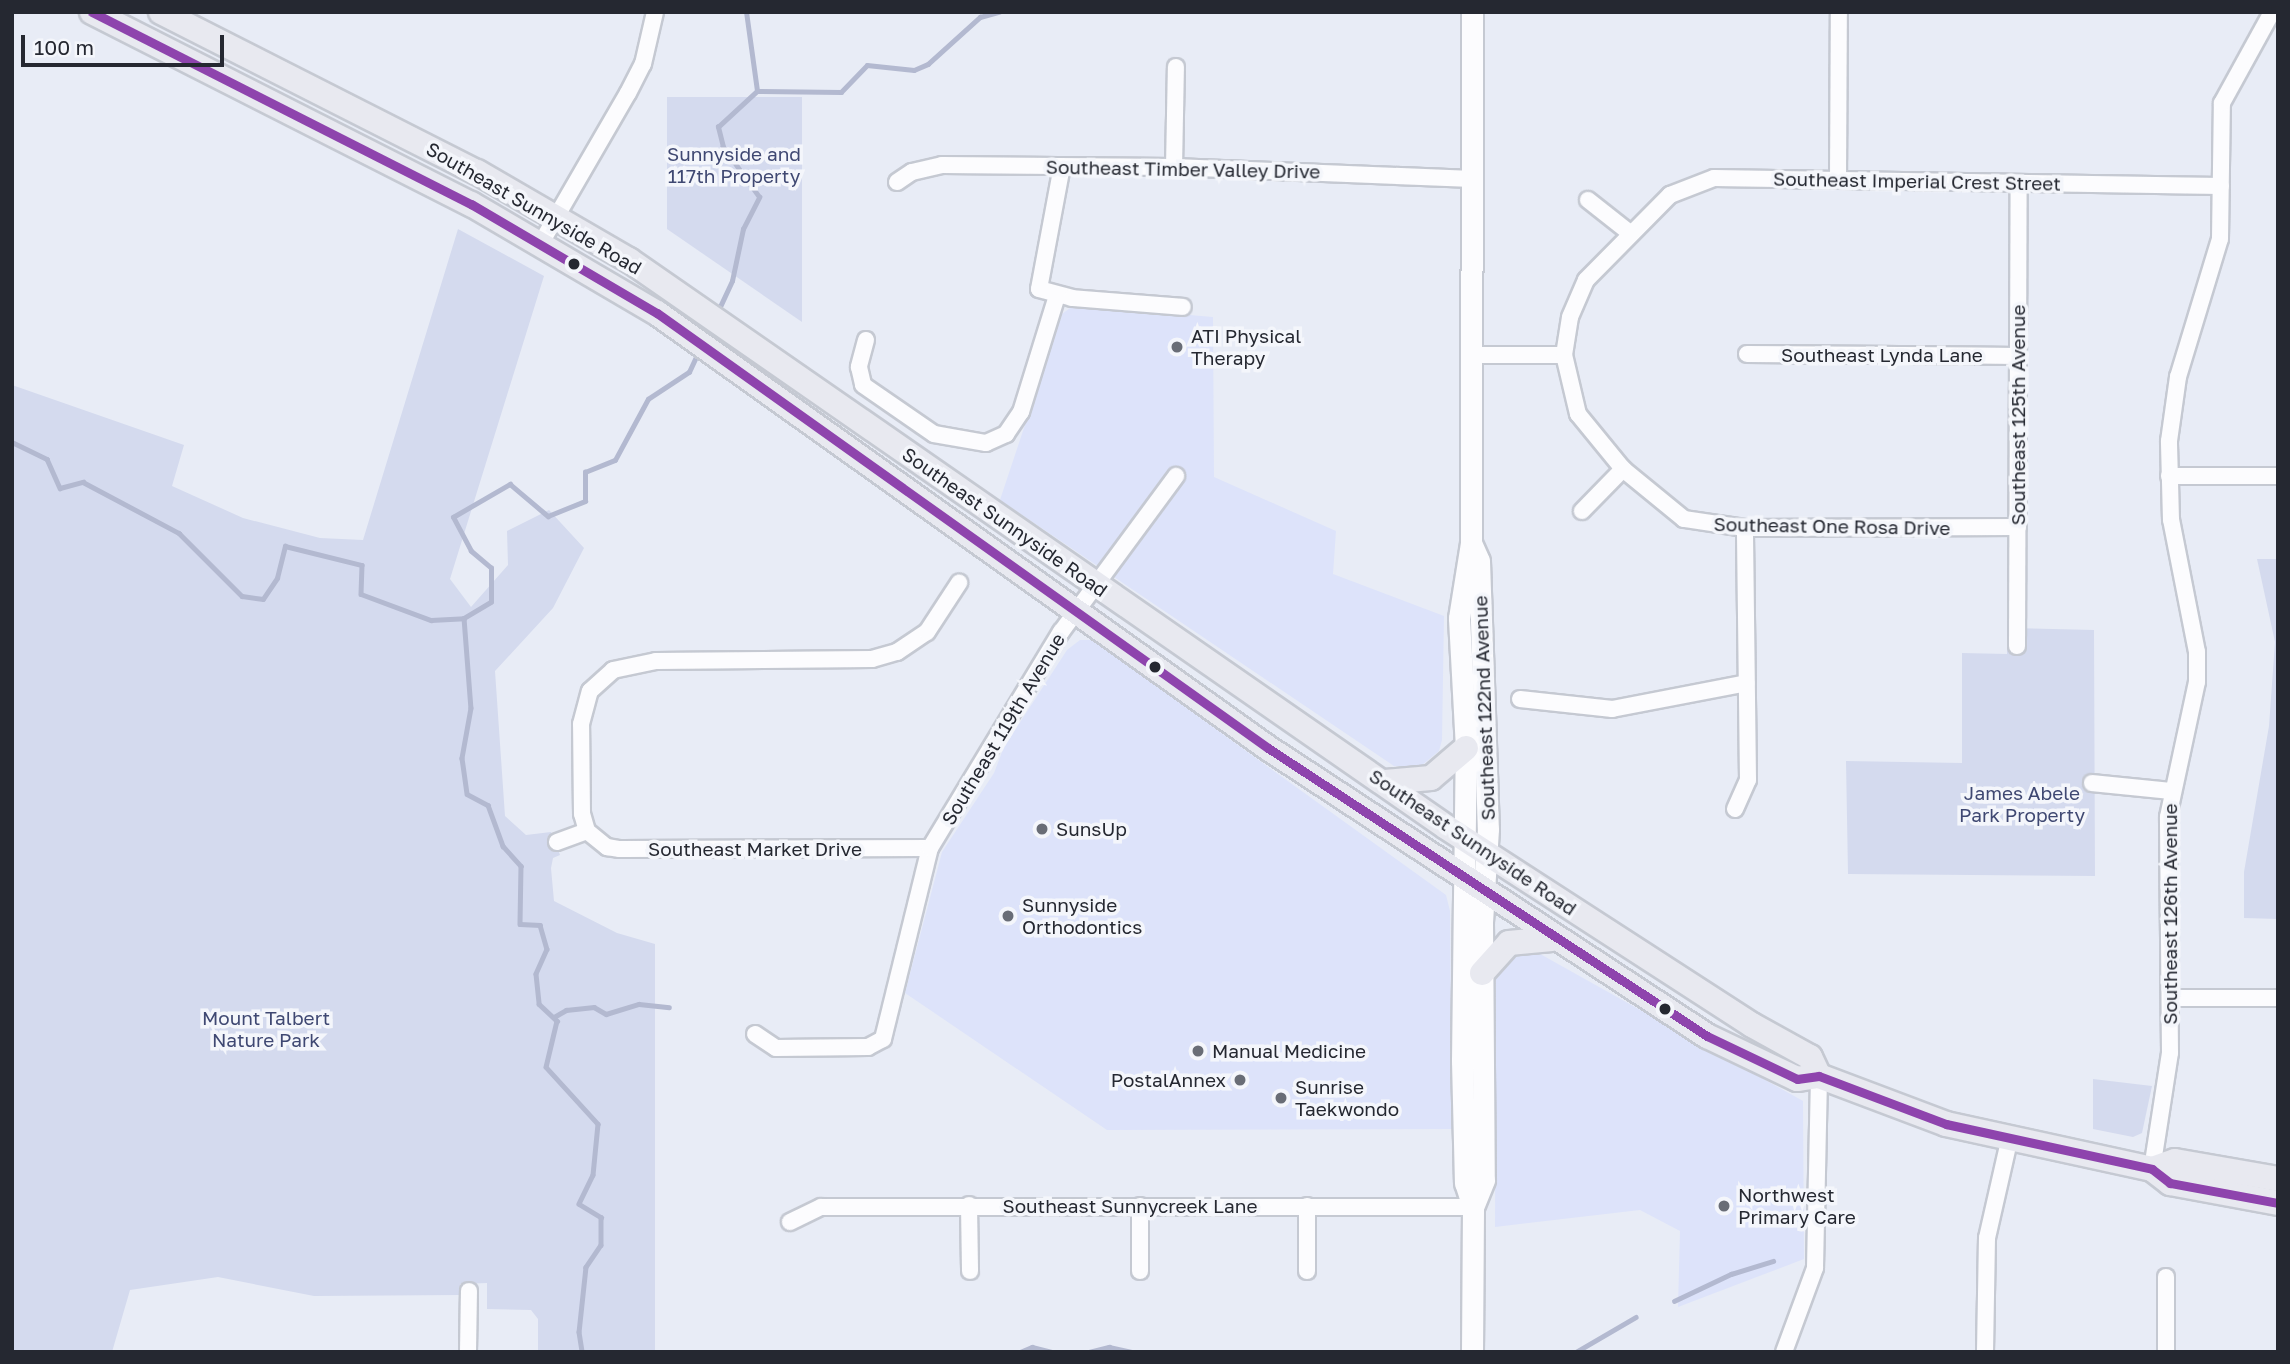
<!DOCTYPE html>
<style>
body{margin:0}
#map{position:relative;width:2290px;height:1364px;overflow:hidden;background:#e8ecf6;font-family:"Golos Text",sans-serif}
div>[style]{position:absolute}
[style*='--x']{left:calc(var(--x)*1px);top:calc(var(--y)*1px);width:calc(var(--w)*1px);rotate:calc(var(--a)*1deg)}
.built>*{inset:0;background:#dde3fa}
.green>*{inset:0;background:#d4daee}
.stream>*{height:4.5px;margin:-2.25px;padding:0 2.25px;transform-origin:2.25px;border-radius:2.25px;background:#b3b9d0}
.roads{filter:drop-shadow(2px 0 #c5c9d2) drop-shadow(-2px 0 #c5c9d2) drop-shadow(0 2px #c5c9d2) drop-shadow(0 -2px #c5c9d2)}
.street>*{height:16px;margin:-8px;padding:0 8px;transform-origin:8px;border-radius:8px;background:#fcfcfe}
.secondary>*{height:21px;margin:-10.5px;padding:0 10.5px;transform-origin:10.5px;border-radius:10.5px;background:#fcfcfe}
.primary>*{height:24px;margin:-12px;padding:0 12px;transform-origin:12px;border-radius:12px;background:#e8e9f0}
.bus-1>*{height:9px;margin:-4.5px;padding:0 4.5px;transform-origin:4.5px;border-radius:4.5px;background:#8e44ad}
.dots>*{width:19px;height:19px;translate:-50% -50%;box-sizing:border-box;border:4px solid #f4f6fb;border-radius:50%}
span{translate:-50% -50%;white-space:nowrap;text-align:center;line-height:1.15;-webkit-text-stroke:7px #f4f6fb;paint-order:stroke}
.park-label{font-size:19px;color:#3f4872}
.street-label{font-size:19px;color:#252831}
.poi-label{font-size:19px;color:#252831}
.left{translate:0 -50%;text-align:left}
.right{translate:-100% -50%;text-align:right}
.frame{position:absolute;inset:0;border:14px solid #252831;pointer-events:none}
.scale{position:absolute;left:21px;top:35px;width:203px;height:32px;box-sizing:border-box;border:4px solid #252831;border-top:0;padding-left:9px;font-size:21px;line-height:24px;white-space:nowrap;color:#252831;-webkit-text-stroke:5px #f4f6fb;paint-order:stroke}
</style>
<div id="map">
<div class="built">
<div style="clip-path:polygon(1074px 305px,1213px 317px,1214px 477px,1336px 531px,1333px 574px,1444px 616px,1442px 740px,1439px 751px,1421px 766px,1394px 766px,1000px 500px,1062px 314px)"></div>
<div style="clip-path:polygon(1080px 640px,1092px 640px,1446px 895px,1450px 911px,1452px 1129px,1107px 1130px,905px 993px,942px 852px,994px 773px,1004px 747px,1067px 650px)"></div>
<div style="clip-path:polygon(1533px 950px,1803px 1101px,1804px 1259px,1678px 1307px,1680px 1231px,1640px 1210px,1495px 1227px,1496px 979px,1515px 953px)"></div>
</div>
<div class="green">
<div style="clip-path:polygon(667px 97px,802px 97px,802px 322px,667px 229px)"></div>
<div style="clip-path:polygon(458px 229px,544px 276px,450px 579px,471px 607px,508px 565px,507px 531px,549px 510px,584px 548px,553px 608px,495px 671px,505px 816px,526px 835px,551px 832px,560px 855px,553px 858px,551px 868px,554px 901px,617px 933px,655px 944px,655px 1352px,538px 1352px,538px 1319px,531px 1310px,487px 1309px,487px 1283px,460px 1284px,460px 1295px,314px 1296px,218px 1277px,130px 1290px,112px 1352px,12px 1352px,12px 385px,184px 445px,172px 486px,243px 518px,320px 538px,363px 540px)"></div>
<div style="clip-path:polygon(2257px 559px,2278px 559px,2278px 919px,2244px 918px,2244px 872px,2269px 726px,2275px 642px)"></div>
<div style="clip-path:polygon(2007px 628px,2094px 630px,2095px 876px,1848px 874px,1846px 761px,1962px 763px,1962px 653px,2007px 654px)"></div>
<div style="clip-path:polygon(2093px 1079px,2152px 1086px,2142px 1133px,2133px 1137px,2093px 1129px)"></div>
</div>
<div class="stream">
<div style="--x:757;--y:91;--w:84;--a:0.7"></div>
<div style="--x:841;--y:92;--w:37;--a:-46"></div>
<div style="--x:867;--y:65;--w:47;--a:6.1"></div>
<div style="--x:914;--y:70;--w:15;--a:-23"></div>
<div style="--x:928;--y:64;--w:70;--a:-42.1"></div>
<div style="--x:980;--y:17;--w:20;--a:-15"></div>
<div style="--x:718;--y:311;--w:33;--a:-65"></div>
<div style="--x:732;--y:281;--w:53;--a:-78.1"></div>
<div style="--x:743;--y:229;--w:36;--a:-63"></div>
<div style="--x:759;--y:197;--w:62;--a:-125.8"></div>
<div style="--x:723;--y:147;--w:21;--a:-104"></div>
<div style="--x:718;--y:127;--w:53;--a:-42.7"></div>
<div style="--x:757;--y:91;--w:80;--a:-97.9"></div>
<div style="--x:12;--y:442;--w:39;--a:26"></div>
<div style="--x:47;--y:459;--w:32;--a:66"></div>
<div style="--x:60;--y:488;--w:24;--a:-15"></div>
<div style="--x:83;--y:482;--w:109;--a:28"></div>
<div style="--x:179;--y:533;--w:89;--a:45"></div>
<div style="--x:242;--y:596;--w:21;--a:8"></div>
<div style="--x:263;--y:599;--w:25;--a:-56"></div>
<div style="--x:277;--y:578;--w:33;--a:-76"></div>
<div style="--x:285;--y:546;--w:79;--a:13.9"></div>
<div style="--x:362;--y:565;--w:29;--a:92"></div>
<div style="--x:361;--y:594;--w:75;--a:20.4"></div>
<div style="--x:431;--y:620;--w:33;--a:-3"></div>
<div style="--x:464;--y:618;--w:31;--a:-31"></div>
<div style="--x:491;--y:602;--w:34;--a:-90"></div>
<div style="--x:491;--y:568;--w:26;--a:-140"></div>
<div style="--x:471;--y:551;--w:38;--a:-118"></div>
<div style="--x:453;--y:517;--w:66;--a:-30.1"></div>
<div style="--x:510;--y:484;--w:50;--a:40.1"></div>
<div style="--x:548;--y:516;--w:40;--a:-22"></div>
<div style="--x:585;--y:501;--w:29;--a:-90"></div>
<div style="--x:585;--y:472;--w:32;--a:-22"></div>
<div style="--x:615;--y:460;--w:69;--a:-61.6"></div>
<div style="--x:648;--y:399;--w:49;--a:-33.4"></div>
<div style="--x:689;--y:372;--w:23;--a:-65"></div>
<div style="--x:464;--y:618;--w:90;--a:85.6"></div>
<div style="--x:471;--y:708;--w:51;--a:100.2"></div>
<div style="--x:462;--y:758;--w:36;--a:82"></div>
<div style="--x:467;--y:794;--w:24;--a:28"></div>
<div style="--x:488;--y:805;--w:44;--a:69.9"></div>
<div style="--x:503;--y:846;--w:27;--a:48"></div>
<div style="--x:521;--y:866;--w:58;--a:91"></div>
<div style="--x:520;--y:924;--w:20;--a:3"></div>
<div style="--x:540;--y:925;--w:25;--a:74"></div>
<div style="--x:547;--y:949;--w:27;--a:114"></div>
<div style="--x:536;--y:974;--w:30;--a:84"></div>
<div style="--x:539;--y:1004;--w:25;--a:43"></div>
<div style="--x:557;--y:1021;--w:47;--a:103.4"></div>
<div style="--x:546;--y:1067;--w:77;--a:47.6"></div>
<div style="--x:598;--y:1124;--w:51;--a:95.6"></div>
<div style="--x:593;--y:1175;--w:32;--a:116"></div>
<div style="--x:579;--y:1204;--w:26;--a:31"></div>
<div style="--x:601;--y:1217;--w:28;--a:90"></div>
<div style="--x:601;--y:1245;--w:27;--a:124"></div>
<div style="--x:586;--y:1267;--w:65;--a:96.1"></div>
<div style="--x:579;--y:1332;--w:20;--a:81"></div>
<div style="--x:554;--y:1017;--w:14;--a:-30"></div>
<div style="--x:566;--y:1010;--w:28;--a:-6"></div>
<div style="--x:594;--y:1007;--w:14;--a:30"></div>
<div style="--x:606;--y:1014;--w:34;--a:-17"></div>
<div style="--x:639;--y:1004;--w:30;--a:6"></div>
<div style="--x:1674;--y:1301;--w:63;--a:-25.3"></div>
<div style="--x:1731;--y:1274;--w:44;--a:-17.2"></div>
<div style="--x:1020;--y:1352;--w:13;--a:-23"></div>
<div style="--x:1032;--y:1347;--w:21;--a:14"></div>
<div style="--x:1089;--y:1352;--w:21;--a:-14"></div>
<div style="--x:1109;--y:1347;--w:24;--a:12"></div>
<div style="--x:1576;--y:1352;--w:69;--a:-30.3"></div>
</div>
<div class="roads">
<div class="street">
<div style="--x:1062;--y:166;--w:125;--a:100.6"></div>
<div style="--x:1039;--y:289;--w:34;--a:15"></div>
<div style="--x:1072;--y:298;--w:111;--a:4.6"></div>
<div style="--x:1174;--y:167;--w:100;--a:-88.9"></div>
<div style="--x:1838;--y:178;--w:166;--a:-89.7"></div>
<div style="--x:897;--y:182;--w:18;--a:-34"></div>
<div style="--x:912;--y:172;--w:31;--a:-13"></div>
<div style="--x:942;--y:165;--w:232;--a:0.5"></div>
<div style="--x:1174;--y:167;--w:299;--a:2.3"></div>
<div style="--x:1588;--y:200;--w:53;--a:38.2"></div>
<div style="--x:541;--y:243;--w:173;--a:-59.9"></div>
<div style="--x:628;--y:93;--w:33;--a:-63"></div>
<div style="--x:643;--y:64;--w:53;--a:-77"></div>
<div style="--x:866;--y:340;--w:28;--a:105"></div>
<div style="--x:859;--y:367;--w:18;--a:77"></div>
<div style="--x:863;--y:385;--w:86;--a:34.6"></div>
<div style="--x:934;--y:434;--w:53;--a:9.8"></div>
<div style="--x:986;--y:443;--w:22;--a:-24"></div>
<div style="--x:1006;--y:434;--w:27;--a:-56"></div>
<div style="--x:1021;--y:412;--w:121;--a:-72.8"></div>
<div style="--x:1747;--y:354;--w:270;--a:0.4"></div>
<div style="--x:1473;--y:355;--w:91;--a:0"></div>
<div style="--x:2169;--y:476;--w:109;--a:0"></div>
<div style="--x:1582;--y:511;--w:59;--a:-45.7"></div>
<div style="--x:2018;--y:527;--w:273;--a:179.8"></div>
<div style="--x:1745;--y:528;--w:62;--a:-171.6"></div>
<div style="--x:1684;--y:519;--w:79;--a:-140.7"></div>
<div style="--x:1623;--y:469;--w:71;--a:-129.3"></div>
<div style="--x:1578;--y:414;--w:61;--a:-103.3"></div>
<div style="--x:1564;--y:355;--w:38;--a:-81"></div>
<div style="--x:1570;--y:317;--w:40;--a:-66.6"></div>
<div style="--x:1586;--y:280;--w:120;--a:-45.3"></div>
<div style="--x:1670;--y:195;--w:47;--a:-21.1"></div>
<div style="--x:1714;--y:178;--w:507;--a:0.9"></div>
<div style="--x:2017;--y:646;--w:462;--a:-89.8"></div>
<div style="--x:1520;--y:699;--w:93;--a:6.2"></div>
<div style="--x:1612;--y:709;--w:137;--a:-10.9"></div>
<div style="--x:2092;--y:783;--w:79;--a:5.8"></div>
<div style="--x:1735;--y:809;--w:32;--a:-66"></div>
<div style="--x:1748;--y:780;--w:252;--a:-90.7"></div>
<div style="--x:587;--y:831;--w:18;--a:-106"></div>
<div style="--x:582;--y:814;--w:90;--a:-90.6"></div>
<div style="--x:581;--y:724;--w:34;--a:-75"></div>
<div style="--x:590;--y:691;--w:31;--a:-42"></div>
<div style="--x:613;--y:670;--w:44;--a:-11.8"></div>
<div style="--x:656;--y:661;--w:216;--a:-0.5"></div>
<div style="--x:872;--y:659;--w:26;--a:-16"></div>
<div style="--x:897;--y:652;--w:36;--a:-34"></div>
<div style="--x:927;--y:632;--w:59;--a:-56.9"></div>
<div style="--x:587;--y:831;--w:26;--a:39"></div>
<div style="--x:607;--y:847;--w:13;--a:9"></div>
<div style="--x:620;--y:849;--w:310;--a:-0.2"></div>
<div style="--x:557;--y:842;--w:32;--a:-20"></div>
<div style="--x:2171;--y:998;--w:107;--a:0"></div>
<div style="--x:755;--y:1034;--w:25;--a:34"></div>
<div style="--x:776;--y:1048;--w:92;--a:-0.6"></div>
<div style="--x:868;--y:1047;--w:17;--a:-28"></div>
<div style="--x:883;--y:1039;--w:197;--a:-76.2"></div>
<div style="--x:930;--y:848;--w:253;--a:-58.8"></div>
<div style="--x:1061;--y:632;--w:194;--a:-53.6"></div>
<div style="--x:2152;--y:1169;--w:117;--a:-81.2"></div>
<div style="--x:2170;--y:1053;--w:236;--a:-90.5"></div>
<div style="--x:2168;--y:817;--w:138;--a:-77.9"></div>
<div style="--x:2197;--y:682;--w:30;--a:-90"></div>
<div style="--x:2197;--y:652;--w:135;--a:-101.1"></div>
<div style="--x:2171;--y:520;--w:79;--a:-91.5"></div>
<div style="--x:2169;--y:441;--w:65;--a:-82"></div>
<div style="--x:2178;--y:377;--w:144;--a:-73.1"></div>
<div style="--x:2220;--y:239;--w:136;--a:-89.2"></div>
<div style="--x:2222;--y:103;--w:104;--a:-61.2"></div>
<div style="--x:969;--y:1205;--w:66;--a:89.1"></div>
<div style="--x:1140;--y:1206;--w:65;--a:90"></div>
<div style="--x:1307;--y:1206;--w:65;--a:90"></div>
<div style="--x:790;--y:1222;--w:34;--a:-26"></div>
<div style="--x:821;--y:1207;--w:652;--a:0"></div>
<div style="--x:2166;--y:1277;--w:75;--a:90"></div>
<div style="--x:468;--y:1352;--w:61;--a:-89.1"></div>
<div style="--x:1784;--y:1352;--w:90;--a:-69.7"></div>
<div style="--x:1815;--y:1268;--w:192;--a:-88.8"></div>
<div style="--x:1985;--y:1352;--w:114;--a:-89"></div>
<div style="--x:1987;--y:1238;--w:99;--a:-77.2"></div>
</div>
<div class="secondary">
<div style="--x:1472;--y:545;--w:17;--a:66"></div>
<div style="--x:1479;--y:561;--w:268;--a:88.1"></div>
<div style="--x:1488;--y:829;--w:93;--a:93.7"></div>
<div style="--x:1482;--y:922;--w:258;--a:89.6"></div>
<div style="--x:1484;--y:1180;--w:29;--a:112"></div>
<div style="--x:1472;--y:1352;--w:145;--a:-89.6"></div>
<div style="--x:1473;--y:1207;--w:25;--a:-108"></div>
<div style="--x:1465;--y:1183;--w:122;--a:-91.4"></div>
<div style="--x:1462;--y:1061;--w:313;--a:-89.3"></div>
<div style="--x:1466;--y:748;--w:130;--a:-93.1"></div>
<div style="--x:1459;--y:618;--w:76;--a:-80.9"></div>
<div style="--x:1471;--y:543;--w:531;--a:-89.89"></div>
</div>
<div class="primary">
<div style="--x:92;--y:12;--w:425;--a:26.9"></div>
<div style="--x:471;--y:204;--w:216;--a:30.4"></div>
<div style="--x:657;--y:313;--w:750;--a:35.45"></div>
<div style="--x:1268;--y:748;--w:525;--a:33.27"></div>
<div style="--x:1707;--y:1036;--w:100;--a:25.5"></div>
<div style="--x:1797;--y:1079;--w:22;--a:-8"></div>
<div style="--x:1819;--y:1076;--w:136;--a:20.7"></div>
<div style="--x:1946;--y:1124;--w:211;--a:12.3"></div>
<div style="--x:2152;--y:1169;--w:23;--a:38"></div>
<div style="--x:2170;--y:1183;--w:110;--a:10.5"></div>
<div style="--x:161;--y:12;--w:354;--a:26.9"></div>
<div style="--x:477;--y:172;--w:176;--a:30.1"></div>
<div style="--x:629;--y:260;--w:994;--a:34.76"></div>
<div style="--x:1446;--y:827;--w:364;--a:32.9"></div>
<div style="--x:1752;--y:1025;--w:66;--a:28.9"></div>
<div style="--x:1810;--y:1057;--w:21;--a:65"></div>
<div style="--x:1385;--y:782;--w:46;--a:-5"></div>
<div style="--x:1431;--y:778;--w:46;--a:-40.6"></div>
<div style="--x:1482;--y:973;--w:40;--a:-48"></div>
<div style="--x:1509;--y:943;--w:43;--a:-5.3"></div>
<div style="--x:2152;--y:1169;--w:24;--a:-19"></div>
<div style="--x:2175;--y:1161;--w:105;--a:9.9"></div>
</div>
</div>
<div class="bus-1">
<div style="--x:92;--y:12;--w:425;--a:26.9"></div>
<div style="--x:471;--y:204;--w:216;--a:30.4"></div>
<div style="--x:657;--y:313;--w:750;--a:35.45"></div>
<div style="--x:1268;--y:748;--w:525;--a:33.27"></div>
<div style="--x:1707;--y:1036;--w:100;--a:25.5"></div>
<div style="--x:1797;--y:1079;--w:22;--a:-8"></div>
<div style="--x:1819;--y:1076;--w:136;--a:20.7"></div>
<div style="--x:1946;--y:1124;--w:211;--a:12.3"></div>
<div style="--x:2152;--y:1169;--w:23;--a:38"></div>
<div style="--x:2170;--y:1183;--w:110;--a:10.5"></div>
</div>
<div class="dots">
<div style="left:574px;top:264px;background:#252831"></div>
<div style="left:1177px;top:347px;background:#696d76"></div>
<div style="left:1155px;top:667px;background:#252831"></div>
<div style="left:1042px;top:829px;background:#696d76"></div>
<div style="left:1008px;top:916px;background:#696d76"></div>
<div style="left:1665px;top:1009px;background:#252831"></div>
<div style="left:1198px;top:1051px;background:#696d76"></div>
<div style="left:1240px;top:1080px;background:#696d76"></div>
<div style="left:1281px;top:1098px;background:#696d76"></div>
<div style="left:1724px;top:1206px;background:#696d76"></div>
</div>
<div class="park-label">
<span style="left:734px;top:165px">Sunnyside and<br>117th Property</span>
<span style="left:2022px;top:804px">James Abele<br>Park Property</span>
<span style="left:266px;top:1029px">Mount Talbert<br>Nature Park</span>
</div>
<div class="street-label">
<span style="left:1183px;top:169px;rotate:1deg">Southeast Timber Valley Drive</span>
<span style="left:1917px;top:181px;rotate:1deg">Southeast Imperial Crest Street</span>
<span style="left:534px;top:208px;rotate:30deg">Southeast Sunnyside Road</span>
<span style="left:1882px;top:355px">Southeast Lynda Lane</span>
<span style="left:2018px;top:415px;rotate:-90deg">Southeast 125th Avenue</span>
<span style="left:1005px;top:522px;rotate:35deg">Southeast Sunnyside Road</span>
<span style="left:1832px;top:526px;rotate:1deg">Southeast One Rosa Drive</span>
<span style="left:1484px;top:708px;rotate:-92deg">Southeast 122nd Avenue</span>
<span style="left:1003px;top:729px;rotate:-59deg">Southeast 119th Avenue</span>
<span style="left:1473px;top:842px;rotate:34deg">Southeast Sunnyside Road</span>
<span style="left:755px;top:849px">Southeast Market Drive</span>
<span style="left:2170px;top:914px;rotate:-90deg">Southeast 126th Avenue</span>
<span style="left:1130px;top:1206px">Southeast Sunnycreek Lane</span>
</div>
<div class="poi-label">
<span class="left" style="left:1191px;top:347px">ATI Physical<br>Therapy</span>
<span class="left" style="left:1056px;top:829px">SunsUp</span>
<span class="left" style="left:1022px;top:916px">Sunnyside<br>Orthodontics</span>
<span class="left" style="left:1212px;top:1051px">Manual Medicine</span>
<span class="right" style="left:1226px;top:1080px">PostalAnnex</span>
<span class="left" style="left:1295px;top:1098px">Sunrise<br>Taekwondo</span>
<span class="left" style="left:1738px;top:1206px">Northwest<br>Primary Care</span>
</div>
<div class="frame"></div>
<div class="scale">100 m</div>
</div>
